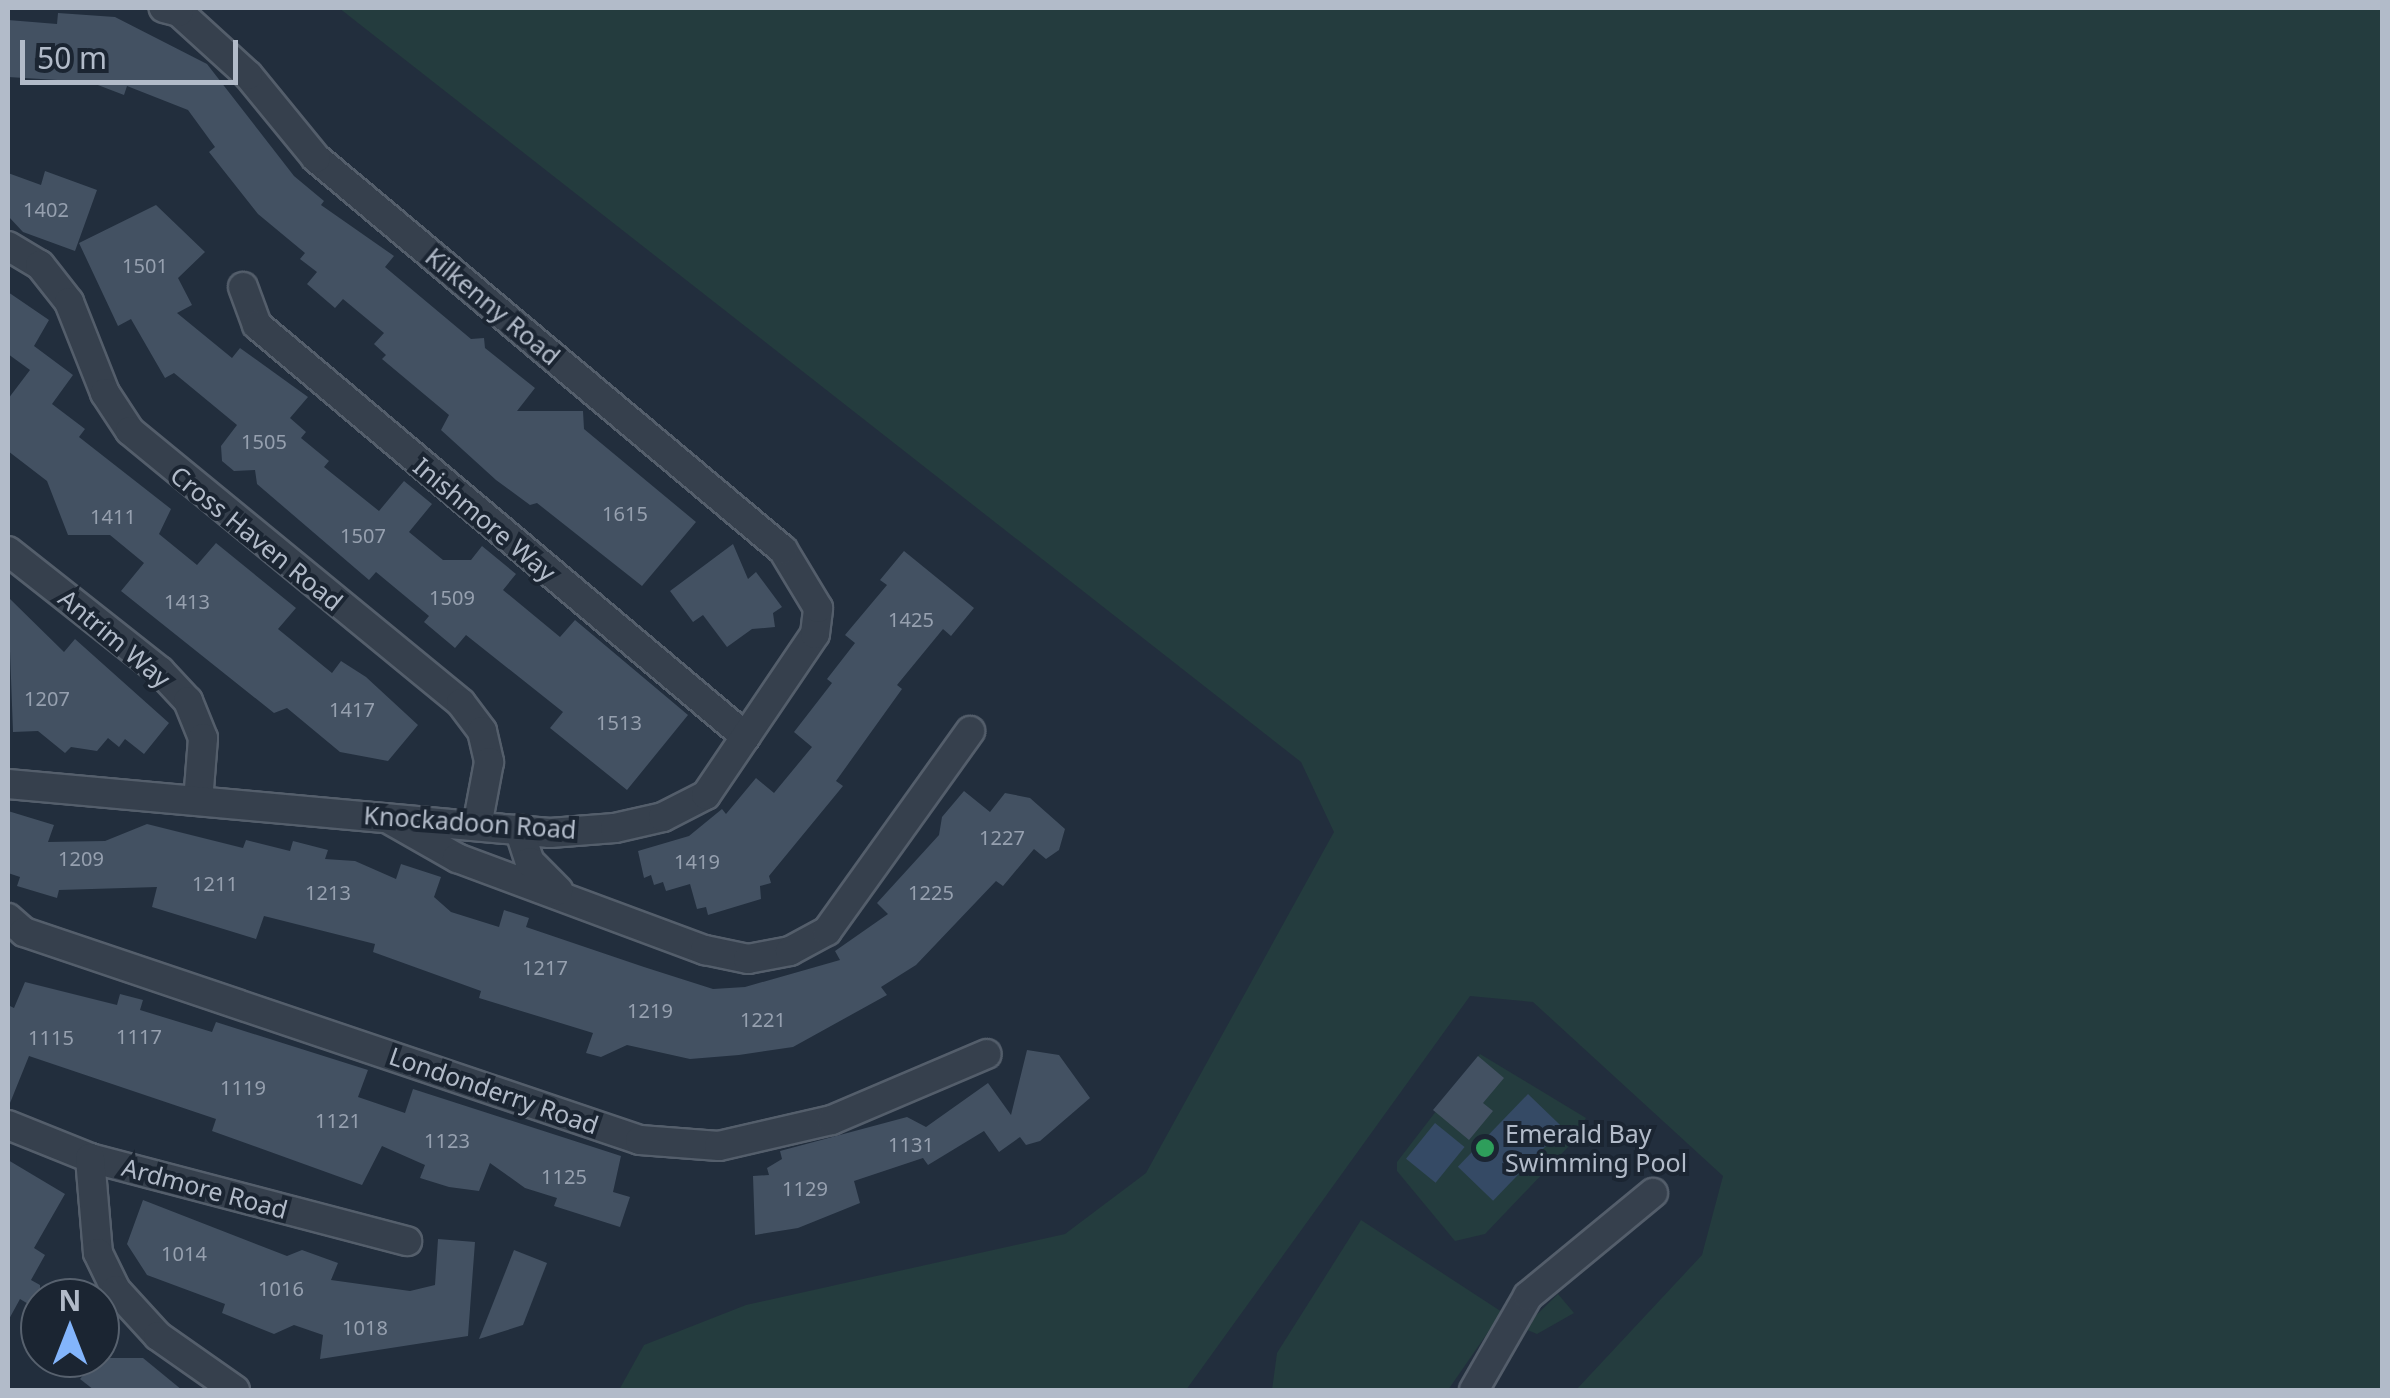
<!DOCTYPE html>
<style>
body{margin:0}
#map{position:relative;width:2390px;height:1398px;overflow:hidden;background:#222e3d;font-family:"Noto Sans",sans-serif}
div>[style]{position:absolute}
[style*='--x']{left:calc(var(--x)*1px);top:calc(var(--y)*1px);width:calc(var(--w)*1px);rotate:calc(var(--a)*1deg)}
.green>*{inset:0;background:#243c3e}
.water>*{inset:0;background:#354a65;transform-origin:0 0}
.building>*{inset:0;background:#435162}
.roads{filter:drop-shadow(2px 0 #545e6b) drop-shadow(-2px 0 #545e6b) drop-shadow(0 2px #545e6b) drop-shadow(0 -2px #545e6b)}
.street>*{height:28px;margin:-14px;padding:0 14px;transform-origin:14px;border-radius:14px;background:#36404d}
.dots>*{width:28px;height:28px;translate:-50% -50%;box-sizing:border-box;border:5px solid #1b2532;border-radius:50%}
span{translate:-50% -50%;white-space:nowrap;text-align:center;line-height:1.15;-webkit-text-stroke:8px #1b2532;paint-order:stroke}
.number-label{font-size:20px;color:#96a0af}
.number-label span{-webkit-text-stroke-width:0}
.street-label{font-size:25px;color:#b2bbc9}
.poi-label{font-size:25px;color:#b2bbc9}
.left{translate:0 -50%;text-align:left}
.frame{position:absolute;inset:0;border:10px solid #b2bbc9;pointer-events:none}
.north{position:absolute;left:20px;top:1278px;width:100px;height:100px;box-sizing:border-box;background:#1b2532;border:2px solid #57616e;border-radius:50%;rotate:0deg;font-size:28px;font-weight:700;line-height:40px;text-align:center;color:#b2bbc9}
.north::after{content:'';display:block;margin:auto;width:35px;height:45px;background:#83b5fc;clip-path:polygon(50% 0,100% 100%,50% 72%,0 100%)}
.scale{position:absolute;left:20px;top:40px;width:218px;height:45px;box-sizing:border-box;border:5px solid #b2bbc9;border-top:0;padding-left:12px;font-size:30px;line-height:35px;white-space:nowrap;color:#b2bbc9;-webkit-text-stroke:8px #1b2532;paint-order:stroke}
</style>
<div id="map">
<div class="green">
<div style="clip-path:polygon(339px 8px,2382px 8px,2382px 1390px,1576px 1390px,1702px 1255px,1723px 1176px,1533px 1002px,1470px 996px,1186px 1390px,619px 1390px,644px 1345px,746px 1305px,1065px 1234px,1146px 1173px,1334px 832px,1301px 762px)"></div>
<div style="clip-path:polygon(1480px 1054px,1586px 1118px,1569px 1146px,1485px 1234px,1455px 1241px,1397px 1171px,1397px 1162px)"></div>
<div style="clip-path:polygon(1361px 1220px,1502px 1312px,1448px 1390px,1272px 1390px,1277px 1353px)"></div>
<div style="clip-path:polygon(1558px 1294px,1574px 1313px,1537px 1334px,1523px 1328px)"></div>
</div>
<div class="water">
<div style="left:1528px;top:1094px;width:49px;height:101px;rotate:44deg"></div>
<div style="left:1435px;top:1123px;width:38px;height:46px;rotate:39deg"></div>
</div>
<div class="building">
<div style="clip-path:polygon(58px 13px,115px 17px,207px 64px,294px 176px,324px 201px,321px 205px,394px 256px,385px 267px,471px 339px,484px 338px,485px 348px,535px 388px,517px 411px,583px 411px,584px 429px,696px 522px,642px 586px,537px 503px,530px 505px,496px 480px,441px 430px,449px 415px,382px 359px,386px 355px,374px 344px,384px 333px,343px 299px,335px 308px,307px 284px,317px 272px,300px 259px,305px 253px,258px 214px,209px 152px,215px 147px,188px 110px,127px 86px,124px 95px,90px 82px,8px 77px,8px 20px,57px 24px)"></div>
<div style="clip-path:polygon(45px 171px,97px 190px,75px 251px,23px 232px,8px 216px,8px 173px,41px 185px)"></div>
<div style="clip-path:polygon(156px 205px,205px 252px,178px 278px,192px 305px,177px 313px,232px 358px,240px 348px,308px 397px,290px 418px,306px 432px,301px 438px,329px 461px,324px 467px,379px 511px,404px 481px,432px 504px,409px 532px,443px 560px,471px 560px,482px 546px,516px 574px,503px 590px,560px 637px,575px 620px,688px 715px,627px 790px,550px 728px,563px 712px,466px 635px,455px 648px,424px 622px,429px 616px,376px 572px,369px 580px,257px 484px,255px 470px,234px 471px,222px 461px,221px 446px,237px 425px,174px 373px,165px 378px,131px 319px,118px 326px,79px 243px)"></div>
<div style="clip-path:polygon(8px 292px,49px 320px,34px 346px,73px 375px,52px 404px,85px 429px,79px 437px,171px 509px,159px 534px,197px 565px,216px 543px,296px 608px,278px 629px,332px 673px,341px 661px,366px 677px,418px 725px,388px 761px,340px 752px,287px 708px,274px 713px,121px 591px,144px 563px,110px 535px,68px 535px,47px 481px,8px 451px,8px 399px,30px 370px,8px 354px)"></div>
<div style="clip-path:polygon(733px 544px,748px 579px,756px 572px,782px 607px,773px 613px,775px 627px,752px 629px,727px 647px,703px 615px,693px 622px,670px 591px)"></div>
<div style="clip-path:polygon(904px 551px,974px 608px,951px 636px,943px 629px,897px 685px,902px 689px,836px 781px,843px 786px,769px 876px,771px 883px,760px 886px,761px 899px,708px 915px,706px 907px,697px 909px,690px 884px,666px 891px,663px 882px,654px 885px,651px 875px,644px 878px,638px 851px,689px 836px,722px 809px,726px 814px,756px 778px,774px 793px,812px 747px,794px 732px,832px 683px,827px 679px,855px 643px,845px 635px,887px 585px,880px 580px)"></div>
<div style="clip-path:polygon(8px 597px,64px 652px,75px 639px,169px 723px,144px 754px,125px 739px,119px 747px,108px 738px,97px 751px,71px 747px,65px 753px,38px 731px,13px 732px)"></div>
<div style="clip-path:polygon(964px 791px,990px 812px,1005px 793px,1030px 798px,1065px 829px,1059px 850px,1046px 859px,1034px 849px,1003px 886px,996px 881px,916px 965px,881px 987px,887px 995px,793px 1047px,739px 1055px,690px 1059px,627px 1045px,601px 1057px,586px 1053px,593px 1033px,479px 998px,481px 991px,373px 952px,375px 944px,264px 916px,256px 939px,152px 907px,157px 887px,59px 890px,57px 898px,17px 886px,20px 877px,8px 873px,8px 811px,54px 825px,48px 842px,105px 841px,147px 824px,243px 848px,246px 840px,290px 851px,293px 841px,328px 850px,325px 859px,355px 861px,396px 879px,401px 864px,441px 877px,434px 897px,451px 912px,499px 927px,504px 910px,529px 918px,526px 927px,644px 967px,713px 989px,745px 987px,840px 960px,835px 951px,888px 914px,877px 903px,939px 835px,942px 817px)"></div>
<div style="clip-path:polygon(25px 982px,117px 1005px,120px 994px,143px 1000px,140px 1010px,212px 1032px,216px 1022px,368px 1070px,358px 1097px,405px 1113px,413px 1089px,621px 1156px,613px 1192px,630px 1197px,620px 1227px,554px 1206px,557px 1198px,525px 1188px,490px 1163px,479px 1191px,449px 1187px,420px 1178px,425px 1165px,382px 1146px,362px 1185px,212px 1131px,216px 1119px,29px 1056px,8px 1108px,8px 1005px,14px 1008px)"></div>
<div style="clip-path:polygon(1027px 1050px,1059px 1055px,1090px 1098px,1040px 1141px,1026px 1145px,1020px 1137px,999px 1152px,984px 1131px,928px 1165px,923px 1158px,854px 1181px,860px 1203px,798px 1228px,755px 1235px,753px 1176px,769px 1175px,767px 1168px,782px 1159px,780px 1151px,907px 1117px,926px 1127px,988px 1083px,1011px 1115px)"></div>
<div style="clip-path:polygon(1478px 1056px,1504px 1078px,1483px 1103px,1493px 1111px,1469px 1140px,1433px 1110px)"></div>
<div style="clip-path:polygon(8px 1160px,65px 1194px,34px 1248px,45px 1255px,31px 1280px,40px 1285px,40px 1311px,20px 1299px,8px 1321px)"></div>
<div style="clip-path:polygon(143px 1200px,287px 1256px,302px 1250px,338px 1263px,331px 1280px,410px 1291px,435px 1285px,438px 1239px,475px 1242px,468px 1336px,320px 1359px,323px 1335px,294px 1325px,274px 1334px,222px 1313px,225px 1304px,147px 1275px,127px 1244px)"></div>
<div style="clip-path:polygon(514px 1250px,547px 1263px,523px 1325px,479px 1339px)"></div>
<div style="clip-path:polygon(98px 1358px,143px 1358px,182px 1390px,94px 1390px,80px 1379px)"></div>
</div>
<div class="roads">
<div class="street">
<div style="--x:8;--y:246;--w:37;--a:31"></div>
<div style="--x:40;--y:265;--w:47;--a:51.9"></div>
<div style="--x:69;--y:302;--w:98;--a:68.4"></div>
<div style="--x:105;--y:393;--w:45;--a:56.7"></div>
<div style="--x:130;--y:431;--w:428;--a:39.4"></div>
<div style="--x:461;--y:703;--w:35;--a:53"></div>
<div style="--x:482;--y:731;--w:32;--a:77"></div>
<div style="--x:489;--y:762;--w:65;--a:100.6"></div>
<div style="--x:243;--y:287;--w:40;--a:69.8"></div>
<div style="--x:257;--y:325;--w:639;--a:40.12"></div>
<div style="--x:8;--y:551;--w:194;--a:38.3"></div>
<div style="--x:160;--y:671;--w:41;--a:47"></div>
<div style="--x:188;--y:701;--w:40;--a:68"></div>
<div style="--x:203;--y:738;--w:63;--a:94.5"></div>
<div style="--x:8;--y:784;--w:544;--a:5.17"></div>
<div style="--x:550;--y:833;--w:65;--a:-4.4"></div>
<div style="--x:615;--y:828;--w:49;--a:-12.9"></div>
<div style="--x:663;--y:817;--w:48;--a:-27.1"></div>
<div style="--x:706;--y:795;--w:194;--a:-55.9"></div>
<div style="--x:815;--y:634;--w:26;--a:-83"></div>
<div style="--x:818;--y:608;--w:68;--a:-121.1"></div>
<div style="--x:783;--y:550;--w:610;--a:-139.99"></div>
<div style="--x:316;--y:158;--w:107;--a:-129.3"></div>
<div style="--x:248;--y:75;--w:93;--a:-137.6"></div>
<div style="--x:179;--y:12;--w:16;--a:-165"></div>
<div style="--x:392;--y:821;--w:75;--a:29.6"></div>
<div style="--x:457;--y:858;--w:265;--a:20.4"></div>
<div style="--x:705;--y:950;--w:44;--a:11.8"></div>
<div style="--x:748;--y:959;--w:43;--a:-10.8"></div>
<div style="--x:790;--y:951;--w:42;--a:-28.4"></div>
<div style="--x:827;--y:931;--w:246;--a:-54.4"></div>
<div style="--x:519;--y:829;--w:35;--a:72"></div>
<div style="--x:530;--y:862;--w:40;--a:45"></div>
<div style="--x:8;--y:918;--w:21;--a:41"></div>
<div style="--x:24;--y:932;--w:650;--a:18.66"></div>
<div style="--x:640;--y:1140;--w:79;--a:4.3"></div>
<div style="--x:719;--y:1146;--w:116;--a:-13"></div>
<div style="--x:832;--y:1120;--w:168;--a:-23.1"></div>
<div style="--x:8;--y:1125;--w:88;--a:21.9"></div>
<div style="--x:90;--y:1158;--w:328;--a:14.7"></div>
<div style="--x:90;--y:1158;--w:95;--a:85.2"></div>
<div style="--x:98;--y:1253;--w:41;--a:64.1"></div>
<div style="--x:116;--y:1290;--w:62;--a:47.6"></div>
<div style="--x:158;--y:1336;--w:94;--a:35"></div>
<div style="--x:1474;--y:1390;--w:108;--a:-60.1"></div>
<div style="--x:1528;--y:1296;--w:162;--a:-39.5"></div>
</div>
</div>
<div class="dots">
<div style="left:1485px;top:1148px;background:#2e9e5b"></div>
</div>
<div class="number-label">
<span style="left:46px;top:209px">1402</span>
<span style="left:145px;top:265px">1501</span>
<span style="left:264px;top:441px">1505</span>
<span style="left:625px;top:513px">1615</span>
<span style="left:113px;top:516px">1411</span>
<span style="left:363px;top:535px">1507</span>
<span style="left:452px;top:597px">1509</span>
<span style="left:187px;top:601px">1413</span>
<span style="left:911px;top:619px">1425</span>
<span style="left:47px;top:698px">1207</span>
<span style="left:352px;top:709px">1417</span>
<span style="left:619px;top:722px">1513</span>
<span style="left:1002px;top:837px">1227</span>
<span style="left:81px;top:858px">1209</span>
<span style="left:697px;top:861px">1419</span>
<span style="left:215px;top:883px">1211</span>
<span style="left:328px;top:892px">1213</span>
<span style="left:931px;top:892px">1225</span>
<span style="left:545px;top:967px">1217</span>
<span style="left:650px;top:1010px">1219</span>
<span style="left:763px;top:1019px">1221</span>
<span style="left:139px;top:1036px">1117</span>
<span style="left:51px;top:1037px">1115</span>
<span style="left:243px;top:1087px">1119</span>
<span style="left:338px;top:1120px">1121</span>
<span style="left:447px;top:1140px">1123</span>
<span style="left:911px;top:1144px">1131</span>
<span style="left:564px;top:1176px">1125</span>
<span style="left:805px;top:1188px">1129</span>
<span style="left:184px;top:1253px">1014</span>
<span style="left:281px;top:1288px">1016</span>
<span style="left:365px;top:1327px">1018</span>
</div>
<div class="street-label">
<span style="left:493px;top:306px;rotate:40deg">Kilkenny Road</span>
<span style="left:485px;top:519px;rotate:40deg">Inishmore Way</span>
<span style="left:257px;top:538px;rotate:39deg">Cross Haven Road</span>
<span style="left:115px;top:638px;rotate:40deg">Antrim Way</span>
<span style="left:470px;top:822px;rotate:4deg">Knockadoon Road</span>
<span style="left:494px;top:1090px;rotate:19deg">Londonderry Road</span>
<span style="left:205px;top:1188px;rotate:15deg">Ardmore Road</span>
</div>
<div class="poi-label">
<span class="left" style="left:1505px;top:1148px">Emerald Bay<br>Swimming Pool</span>
</div>
<div class="frame"></div>
<div class="north">N</div>
<div class="scale">50 m</div>
</div>
